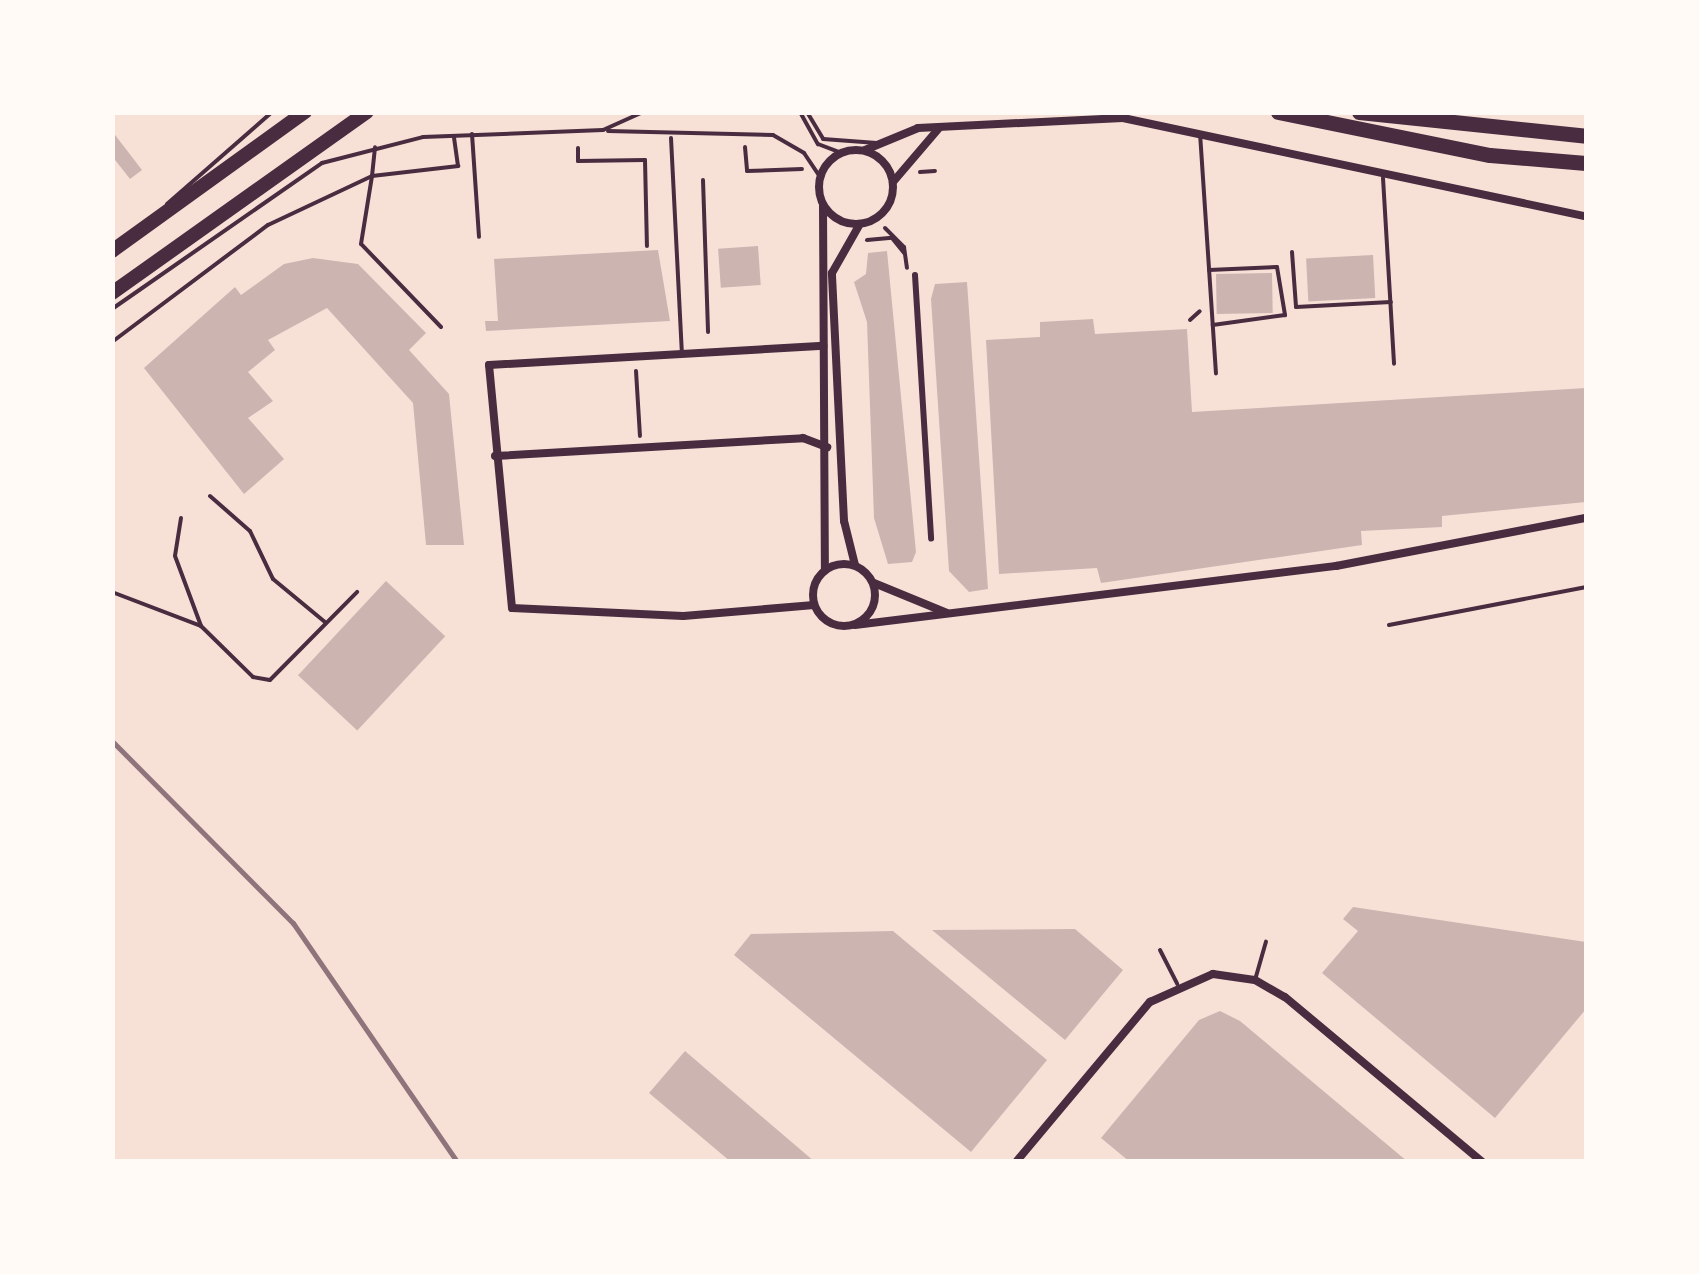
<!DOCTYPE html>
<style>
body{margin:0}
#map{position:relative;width:1699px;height:1274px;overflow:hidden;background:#f7e1d7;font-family:"Work Sans",sans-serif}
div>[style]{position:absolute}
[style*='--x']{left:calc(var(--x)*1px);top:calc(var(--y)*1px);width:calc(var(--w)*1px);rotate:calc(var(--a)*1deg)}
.building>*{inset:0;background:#ccb4b1;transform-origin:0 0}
.path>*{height:4px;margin:-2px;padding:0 2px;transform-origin:2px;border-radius:2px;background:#4a2c40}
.service>*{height:4px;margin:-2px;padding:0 2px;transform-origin:2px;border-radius:2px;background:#4a2c40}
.pedestrian>*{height:6px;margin:-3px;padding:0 3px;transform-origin:3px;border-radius:3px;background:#4a2c40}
.minor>*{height:8px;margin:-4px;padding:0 4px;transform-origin:4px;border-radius:4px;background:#4a2c40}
.minor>.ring{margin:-4px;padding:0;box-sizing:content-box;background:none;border:8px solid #4a2c40;border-radius:50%}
.trunk>*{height:14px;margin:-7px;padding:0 7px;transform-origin:7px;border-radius:7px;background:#4a2c40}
.motorway>*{height:15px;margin:-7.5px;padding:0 7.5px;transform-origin:7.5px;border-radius:7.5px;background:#4a2c40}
.rail>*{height:5px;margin:-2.5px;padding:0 2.5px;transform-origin:2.5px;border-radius:2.5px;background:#8f747c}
span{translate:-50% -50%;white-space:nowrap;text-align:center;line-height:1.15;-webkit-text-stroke:8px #fffaf5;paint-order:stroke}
.frame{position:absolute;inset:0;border:115px solid #fffaf5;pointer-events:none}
</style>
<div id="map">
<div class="building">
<div style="clip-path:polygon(112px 131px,142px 170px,130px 179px,112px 156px)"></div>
<div style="left:758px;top:246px;width:39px;height:40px;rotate:86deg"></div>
<div style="clip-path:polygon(658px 250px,670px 321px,486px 331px,485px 321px,498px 321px,494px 259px)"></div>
<div style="clip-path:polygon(887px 251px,916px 552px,912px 562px,888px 564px,874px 518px,867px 322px,854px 282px,866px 274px,868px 253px)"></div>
<div style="left:1373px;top:255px;width:43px;height:67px;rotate:87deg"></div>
<div style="clip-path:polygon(313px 258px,358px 264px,426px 333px,409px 350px,449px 394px,464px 545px,426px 545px,413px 403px,327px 308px,268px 340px,275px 350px,248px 372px,273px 401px,248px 418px,284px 459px,244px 494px,144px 368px,235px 287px,241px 295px,284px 264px)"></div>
<div style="left:1272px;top:273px;width:40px;height:56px;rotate:89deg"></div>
<div style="clip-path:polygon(967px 282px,988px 589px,969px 592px,949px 571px,931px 299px,935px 284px)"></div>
<div style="clip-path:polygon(1093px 319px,1095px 334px,1187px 329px,1192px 412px,1586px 388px,1586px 502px,1442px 516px,1442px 527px,1361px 531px,1362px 545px,1101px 583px,1097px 568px,999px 574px,986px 340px,1040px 337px,1040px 322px)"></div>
<div style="left:386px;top:581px;width:81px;height:129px;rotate:43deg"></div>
<div style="clip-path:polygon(1353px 907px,1586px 942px,1586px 1009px,1495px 1118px,1322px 973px,1358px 931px,1343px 919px)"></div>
<div style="clip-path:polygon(1075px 929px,1123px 970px,1065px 1040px,932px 930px)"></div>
<div style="clip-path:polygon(893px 931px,1047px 1060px,971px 1152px,734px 955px,751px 934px)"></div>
<div style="clip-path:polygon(1220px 1011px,1240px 1021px,1408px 1162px,1130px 1162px,1101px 1138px,1199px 1020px)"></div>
<div style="clip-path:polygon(685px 1051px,815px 1162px,731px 1162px,649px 1093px)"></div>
</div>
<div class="path">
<div style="--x:745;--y:147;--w:24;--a:85"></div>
<div style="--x:747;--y:171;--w:55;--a:-2.1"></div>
<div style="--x:578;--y:148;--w:13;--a:90"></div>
<div style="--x:578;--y:161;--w:67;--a:-0.9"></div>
<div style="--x:645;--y:160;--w:86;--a:88.7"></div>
<div style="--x:920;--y:172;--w:15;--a:-4"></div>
<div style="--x:703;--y:180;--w:152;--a:88.1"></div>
<div style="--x:885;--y:228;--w:27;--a:45"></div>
<div style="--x:904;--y:247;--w:21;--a:82"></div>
<div style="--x:867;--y:240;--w:25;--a:-5"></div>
<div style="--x:892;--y:238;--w:19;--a:51"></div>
<div style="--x:1190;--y:320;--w:13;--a:-42"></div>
<div style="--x:636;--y:371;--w:65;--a:86.5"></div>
<div style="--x:210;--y:496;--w:53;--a:41.2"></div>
<div style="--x:250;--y:531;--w:53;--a:64.4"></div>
<div style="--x:273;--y:579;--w:67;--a:39.6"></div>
<div style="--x:181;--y:518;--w:38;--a:99"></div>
<div style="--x:175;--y:556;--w:75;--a:69.6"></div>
<div style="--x:112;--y:592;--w:95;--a:20.9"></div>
<div style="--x:201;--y:626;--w:73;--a:44.4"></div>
<div style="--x:253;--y:677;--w:17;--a:10"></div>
<div style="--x:270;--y:680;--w:124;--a:-45.3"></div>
<div style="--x:1389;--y:625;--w:201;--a:-10.9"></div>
</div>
<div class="service">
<div style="--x:800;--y:112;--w:37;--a:61"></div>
<div style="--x:818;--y:144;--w:25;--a:21"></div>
<div style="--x:807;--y:112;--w:31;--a:59"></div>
<div style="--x:823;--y:139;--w:54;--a:4.2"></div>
<div style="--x:608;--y:131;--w:165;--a:1.4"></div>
<div style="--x:773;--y:135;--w:36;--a:30"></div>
<div style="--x:804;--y:153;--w:29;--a:56"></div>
<div style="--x:1200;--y:133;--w:241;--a:86.2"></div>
<div style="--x:472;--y:134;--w:103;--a:86.1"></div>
<div style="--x:671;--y:138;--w:215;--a:87.1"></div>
<div style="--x:1383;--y:178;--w:186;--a:86.6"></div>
<div style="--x:167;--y:204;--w:140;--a:-41.2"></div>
<div style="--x:1292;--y:252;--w:55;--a:85.8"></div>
<div style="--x:1296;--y:307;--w:95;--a:-3"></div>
<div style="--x:1209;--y:270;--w:68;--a:-2.5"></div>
<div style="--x:1277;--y:267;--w:49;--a:80.5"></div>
<div style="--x:1285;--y:315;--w:73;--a:172.1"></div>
<div style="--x:112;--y:309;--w:256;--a:-34.8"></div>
<div style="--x:322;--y:163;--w:104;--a:-14.4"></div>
<div style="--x:423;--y:137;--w:180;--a:-2.2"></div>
<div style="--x:603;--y:130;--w:44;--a:-24.2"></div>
<div style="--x:441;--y:327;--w:115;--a:-133.9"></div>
<div style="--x:361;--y:244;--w:69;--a:-80.8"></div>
<div style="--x:372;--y:176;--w:87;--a:-6.6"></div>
<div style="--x:458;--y:166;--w:29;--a:-98"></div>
<div style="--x:112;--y:342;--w:195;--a:-36.9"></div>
<div style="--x:268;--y:225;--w:115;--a:-25.2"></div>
<div style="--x:372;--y:176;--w:29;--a:-84"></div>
<div style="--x:1160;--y:950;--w:38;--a:63"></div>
<div style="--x:1255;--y:980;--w:40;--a:-74"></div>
</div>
<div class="pedestrian">
<div style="--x:915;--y:275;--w:264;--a:86.5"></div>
</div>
<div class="minor">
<div class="ring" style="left:819px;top:150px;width:66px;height:66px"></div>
<div style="--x:865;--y:150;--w:57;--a:-22.5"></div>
<div style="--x:918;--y:128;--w:205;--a:-2.8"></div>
<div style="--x:1123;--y:118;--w:473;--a:12"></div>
<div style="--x:893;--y:182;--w:72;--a:-49.5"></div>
<div style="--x:823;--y:206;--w:363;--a:89.7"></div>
<div style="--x:495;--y:456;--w:309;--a:-3.3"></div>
<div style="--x:803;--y:438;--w:26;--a:21"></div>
<div class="ring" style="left:813px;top:564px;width:54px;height:54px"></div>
<div style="--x:855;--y:565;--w:45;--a:-104"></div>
<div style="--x:844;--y:521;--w:248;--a:-92.8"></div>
<div style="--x:832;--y:273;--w:56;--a:-60.3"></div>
<div style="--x:874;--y:583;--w:79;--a:22.3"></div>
<div style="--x:814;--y:605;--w:131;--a:175.2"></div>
<div style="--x:683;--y:616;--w:171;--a:-177.3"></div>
<div style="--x:512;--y:608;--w:244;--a:-95.4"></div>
<div style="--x:489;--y:365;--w:335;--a:-3.3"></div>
<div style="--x:855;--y:625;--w:485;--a:-7"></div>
<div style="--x:1336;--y:566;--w:255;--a:-10.9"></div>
<div style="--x:1016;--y:1162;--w:209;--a:-50.1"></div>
<div style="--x:1150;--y:1002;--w:69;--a:-24"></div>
<div style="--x:1213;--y:974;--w:42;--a:8.1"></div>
<div style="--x:1255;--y:980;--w:34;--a:30"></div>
<div style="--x:1285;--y:997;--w:257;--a:39.9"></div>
</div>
<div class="trunk">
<div style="--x:112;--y:251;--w:238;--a:-35.8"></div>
<div style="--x:112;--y:293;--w:313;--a:-35.4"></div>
</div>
<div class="motorway">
<div style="--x:1278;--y:112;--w:216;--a:11.5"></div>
<div style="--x:1490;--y:155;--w:96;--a:4.8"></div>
<div style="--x:1359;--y:112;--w:228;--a:6"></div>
</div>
<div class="rail">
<div style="--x:112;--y:741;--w:257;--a:45.2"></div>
<div style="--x:293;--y:923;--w:290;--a:55.5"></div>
</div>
<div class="frame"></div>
</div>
